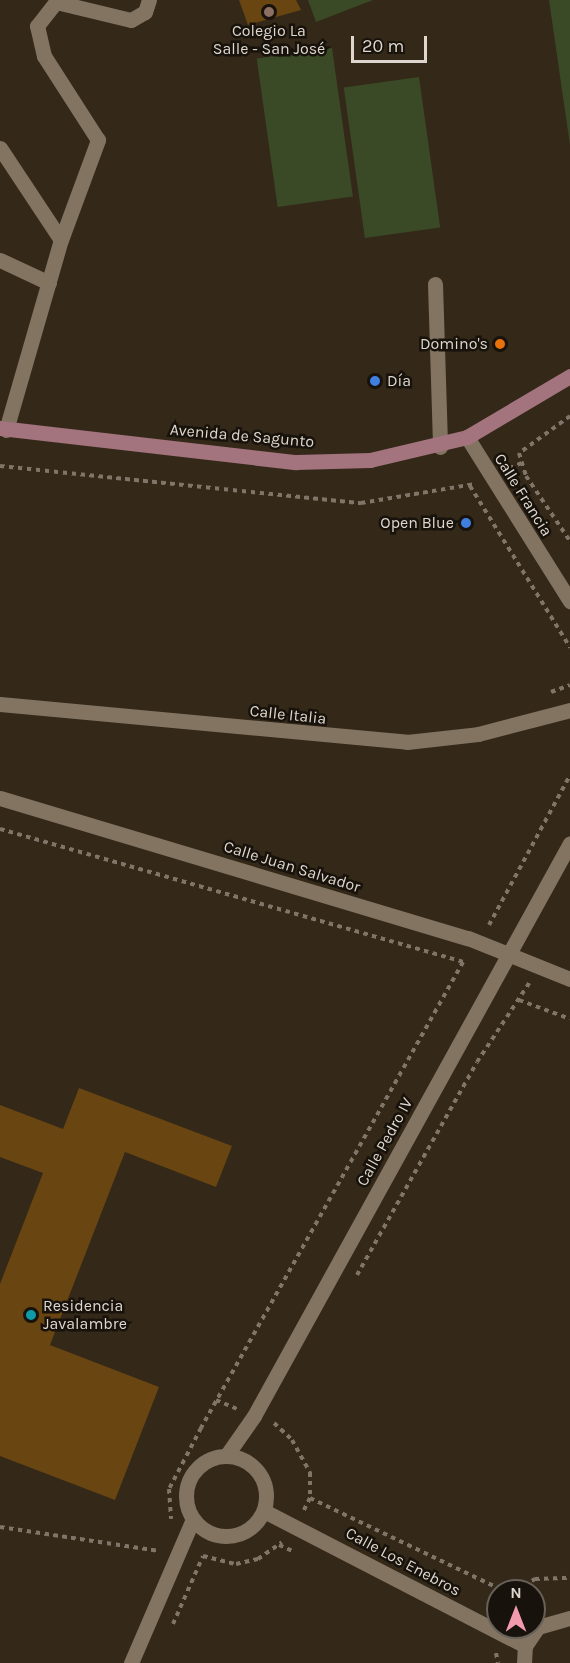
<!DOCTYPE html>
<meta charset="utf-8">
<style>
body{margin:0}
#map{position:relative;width:570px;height:1663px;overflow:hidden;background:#342818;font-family:Karla,sans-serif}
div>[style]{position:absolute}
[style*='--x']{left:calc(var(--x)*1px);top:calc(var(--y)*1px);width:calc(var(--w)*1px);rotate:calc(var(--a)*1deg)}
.green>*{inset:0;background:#3a4a26;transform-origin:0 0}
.building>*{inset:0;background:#694511}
.path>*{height:4px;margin-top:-2px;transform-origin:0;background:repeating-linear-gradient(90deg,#807568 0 4.5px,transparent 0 9px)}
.service>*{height:15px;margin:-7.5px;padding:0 7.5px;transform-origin:7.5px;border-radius:7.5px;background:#837462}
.minor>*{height:15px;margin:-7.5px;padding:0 7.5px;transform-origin:7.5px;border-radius:7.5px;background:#837462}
.minor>.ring{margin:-7.5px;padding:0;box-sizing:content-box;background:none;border:15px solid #837462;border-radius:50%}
.secondary>*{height:15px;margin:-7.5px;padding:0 7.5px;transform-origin:7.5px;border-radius:7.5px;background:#a3737e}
.dots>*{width:16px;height:16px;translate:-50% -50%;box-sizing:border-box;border:3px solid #17120b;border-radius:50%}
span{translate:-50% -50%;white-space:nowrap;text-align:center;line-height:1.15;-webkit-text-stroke:5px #17120b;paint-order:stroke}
.poi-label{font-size:16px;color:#dfd7cd}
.right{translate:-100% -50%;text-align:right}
.left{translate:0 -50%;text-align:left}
.street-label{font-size:16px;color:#dfd7cd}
.north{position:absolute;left:486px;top:1579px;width:60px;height:60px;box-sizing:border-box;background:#17120b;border:2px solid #676159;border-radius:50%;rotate:0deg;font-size:16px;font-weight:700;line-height:24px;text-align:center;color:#dfd7cd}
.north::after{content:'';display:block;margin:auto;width:21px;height:27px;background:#f29aad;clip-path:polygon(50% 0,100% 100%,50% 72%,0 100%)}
.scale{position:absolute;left:351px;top:36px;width:76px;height:27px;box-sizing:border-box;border:3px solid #dfd7cd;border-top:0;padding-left:8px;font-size:18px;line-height:21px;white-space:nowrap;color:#dfd7cd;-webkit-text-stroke:4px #17120b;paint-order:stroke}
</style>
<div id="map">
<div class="green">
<div style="clip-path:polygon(308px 0,373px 0,316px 22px)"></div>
<div style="clip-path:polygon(549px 0,570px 0,570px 145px)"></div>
<div style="left:332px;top:48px;width:150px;height:76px;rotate:82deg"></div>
<div style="left:419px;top:77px;width:152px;height:76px;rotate:82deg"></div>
</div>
<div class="building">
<div style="clip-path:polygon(239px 0,296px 0,301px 10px,248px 25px)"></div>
<div style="clip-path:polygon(79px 1088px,232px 1146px,216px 1187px,125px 1152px,50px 1345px,159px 1387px,115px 1500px,0 1456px,0 1284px,43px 1173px,0 1157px,0 1105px,63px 1129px)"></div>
</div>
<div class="path">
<div style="--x:570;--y:416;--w:63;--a:144"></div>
<div style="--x:519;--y:453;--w:24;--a:73"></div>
<div style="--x:526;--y:476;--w:78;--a:55.9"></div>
<div style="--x:0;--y:466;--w:363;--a:5.9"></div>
<div style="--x:361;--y:503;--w:116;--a:-9.5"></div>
<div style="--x:509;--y:468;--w:14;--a:-21"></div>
<div style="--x:470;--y:486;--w:190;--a:58.2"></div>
<div style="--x:551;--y:692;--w:20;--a:-20"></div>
<div style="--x:0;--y:829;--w:482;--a:16"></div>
<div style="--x:463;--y:962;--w:535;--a:119.35"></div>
<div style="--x:201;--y:1428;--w:69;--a:117.7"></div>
<div style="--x:169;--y:1489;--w:30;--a:86"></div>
<div style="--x:489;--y:925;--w:170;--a:-61.6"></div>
<div style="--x:519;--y:1000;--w:54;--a:20.4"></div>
<div style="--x:357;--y:1275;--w:244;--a:-60.6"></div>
<div style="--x:477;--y:1062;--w:96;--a:-56.5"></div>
<div style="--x:216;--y:1400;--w:23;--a:23"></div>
<div style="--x:274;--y:1423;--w:25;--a:43"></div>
<div style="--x:292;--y:1440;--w:37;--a:61"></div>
<div style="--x:310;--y:1472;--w:26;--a:90"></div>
<div style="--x:310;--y:1498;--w:16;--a:117"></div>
<div style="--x:310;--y:1498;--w:215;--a:25.6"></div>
<div style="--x:0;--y:1527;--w:161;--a:8.6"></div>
<div style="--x:279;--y:1545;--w:17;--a:24"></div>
<div style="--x:517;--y:1591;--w:22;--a:-34"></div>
<div style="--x:535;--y:1579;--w:35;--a:-2"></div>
<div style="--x:173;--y:1624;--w:74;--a:-66.2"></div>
<div style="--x:203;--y:1556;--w:34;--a:14"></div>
<div style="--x:236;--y:1564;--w:23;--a:-13"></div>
<div style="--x:258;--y:1559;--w:29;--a:-35"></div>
<div style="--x:496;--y:1653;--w:10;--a:79"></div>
</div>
<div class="service">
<div style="--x:98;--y:140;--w:100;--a:-122.7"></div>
<div style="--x:44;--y:56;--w:31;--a:-103"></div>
<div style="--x:37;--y:26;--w:31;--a:-52"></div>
<div style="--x:56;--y:2;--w:77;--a:13.5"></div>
<div style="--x:131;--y:20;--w:16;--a:-30"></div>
<div style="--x:145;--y:12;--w:13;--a:-72"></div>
<div style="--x:435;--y:284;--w:163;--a:88.2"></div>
</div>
<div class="minor">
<div style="--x:0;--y:148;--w:110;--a:56.5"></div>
<div style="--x:0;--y:260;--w:54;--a:25.1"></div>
<div style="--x:6;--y:430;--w:198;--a:-73.9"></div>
<div style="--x:61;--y:240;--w:107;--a:-69.7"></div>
<div style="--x:467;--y:437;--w:194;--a:57.9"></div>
<div style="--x:0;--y:704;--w:409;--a:5.3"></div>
<div style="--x:407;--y:742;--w:71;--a:-6.4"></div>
<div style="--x:478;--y:734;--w:95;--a:-14.6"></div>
<div style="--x:0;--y:798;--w:488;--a:16.7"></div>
<div style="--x:468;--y:938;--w:110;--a:21.9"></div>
<div class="ring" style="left:186px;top:1456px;width:65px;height:65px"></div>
<div style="--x:226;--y:1456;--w:49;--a:-55"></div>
<div style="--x:254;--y:1416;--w:654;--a:-61.12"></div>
<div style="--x:264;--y:1511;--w:294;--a:27.3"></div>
<div style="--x:131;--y:1663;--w:157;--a:-66.7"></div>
<div style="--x:524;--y:1663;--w:17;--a:-87"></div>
<div style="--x:525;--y:1646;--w:23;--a:-56"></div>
<div style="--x:538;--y:1627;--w:33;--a:-16"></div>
</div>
<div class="secondary">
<div style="--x:0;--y:428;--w:298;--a:6.6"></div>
<div style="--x:296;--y:462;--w:74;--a:-1.5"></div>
<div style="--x:370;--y:460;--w:100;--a:-13.3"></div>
<div style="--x:467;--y:437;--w:120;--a:-30.6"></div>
</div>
<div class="dots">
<div style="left:269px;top:12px;background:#8d6e63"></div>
<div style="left:500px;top:344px;background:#e8710a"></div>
<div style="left:375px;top:381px;background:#3f7fe0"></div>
<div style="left:466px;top:523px;background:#3f7fe0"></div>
<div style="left:31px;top:1315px;background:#0f9aa8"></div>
</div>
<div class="poi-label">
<span style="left:269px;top:40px">Colegio La<br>Salle - San José</span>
<span class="right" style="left:488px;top:344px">Domino's</span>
<span class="left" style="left:387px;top:381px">Día</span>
<span class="right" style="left:454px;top:523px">Open Blue</span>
<span class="left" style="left:43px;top:1315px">Residencia<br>Javalambre</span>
</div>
<div class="street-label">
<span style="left:242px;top:436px;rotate:5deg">Avenida de Sagunto</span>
<span style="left:523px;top:495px;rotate:58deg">Calle Francia</span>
<span style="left:288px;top:715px;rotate:6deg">Calle Italia</span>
<span style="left:292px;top:867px;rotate:17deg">Calle Juan Salvador</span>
<span style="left:385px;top:1142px;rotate:-61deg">Calle Pedro IV</span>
<span style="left:403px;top:1562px;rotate:28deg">Calle Los Enebros</span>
</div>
<div class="north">N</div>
<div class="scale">20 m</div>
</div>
